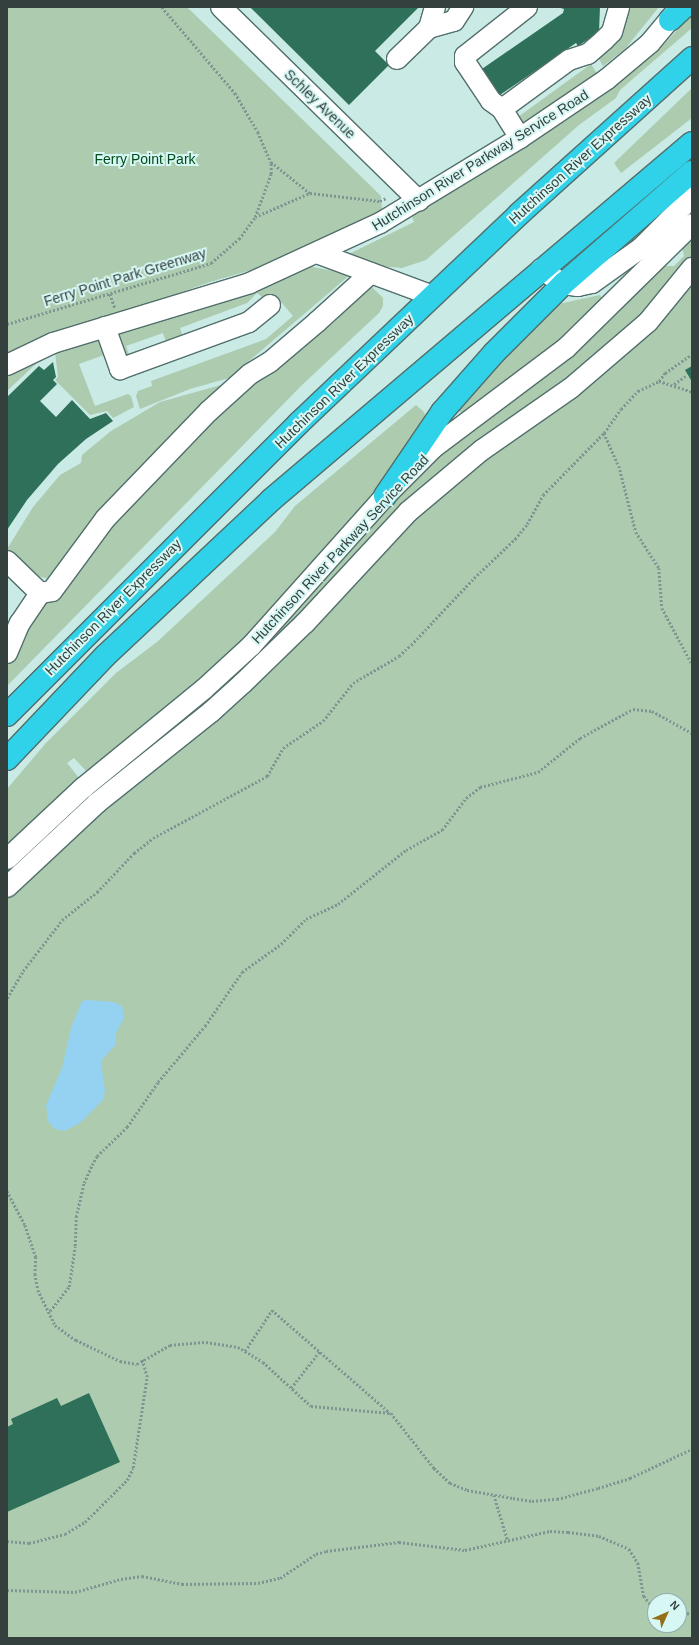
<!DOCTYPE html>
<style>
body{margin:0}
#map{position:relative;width:699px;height:1645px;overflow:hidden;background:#caeae6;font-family:Helvetica,sans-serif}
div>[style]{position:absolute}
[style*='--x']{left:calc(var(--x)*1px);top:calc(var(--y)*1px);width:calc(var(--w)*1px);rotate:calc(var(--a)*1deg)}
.green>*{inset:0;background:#accbaf}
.water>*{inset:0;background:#95d2f1}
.building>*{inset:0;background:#2f705a}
.path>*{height:2.5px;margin-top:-1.25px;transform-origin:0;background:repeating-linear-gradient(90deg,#7e9592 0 2px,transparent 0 4px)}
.roads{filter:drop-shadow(1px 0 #526f6c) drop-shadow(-1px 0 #526f6c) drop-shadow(0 1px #526f6c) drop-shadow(0 -1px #526f6c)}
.minor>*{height:20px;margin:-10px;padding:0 10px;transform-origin:10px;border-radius:10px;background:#fff}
.highway>*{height:22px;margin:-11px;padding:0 11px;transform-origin:11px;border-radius:11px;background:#30d2e9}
span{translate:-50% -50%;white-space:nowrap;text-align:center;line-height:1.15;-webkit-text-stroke:4px #d7f7f4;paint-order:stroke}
.street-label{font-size:14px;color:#33403e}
.park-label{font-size:14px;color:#014c18}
.frame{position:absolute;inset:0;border:8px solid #33403e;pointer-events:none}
.north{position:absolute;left:647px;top:1593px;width:40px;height:40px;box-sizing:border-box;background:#d7f7f4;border:1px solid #95aeab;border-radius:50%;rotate:45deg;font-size:11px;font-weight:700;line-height:16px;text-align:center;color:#33403e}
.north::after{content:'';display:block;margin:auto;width:14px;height:18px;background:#936f17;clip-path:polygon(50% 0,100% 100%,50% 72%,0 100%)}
</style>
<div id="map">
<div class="green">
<div style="clip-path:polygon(7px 7px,187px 7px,381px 196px,382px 209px,375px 218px,276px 263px,210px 282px,7px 354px)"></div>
<div style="clip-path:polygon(628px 7px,659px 7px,625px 49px,603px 66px,599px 59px,614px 43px)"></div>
<div style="clip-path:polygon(692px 14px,692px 28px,620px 90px,616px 98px,579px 125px,426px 260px,402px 268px,369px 265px,349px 254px,414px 222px,411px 214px,491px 168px,619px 82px,656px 53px)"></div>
<div style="clip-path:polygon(591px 64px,598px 75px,524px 126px,518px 117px)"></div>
<div style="clip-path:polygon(692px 88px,692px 118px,621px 173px,614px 163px)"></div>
<div style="clip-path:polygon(evenodd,692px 235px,692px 1638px,7px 1638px,7px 869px,286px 622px,420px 473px,466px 433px,551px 372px,599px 330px,663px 266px,674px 266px,684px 256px,682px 246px,692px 235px,655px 1601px,679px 1601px,679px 1625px,655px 1625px,655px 1601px)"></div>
<div style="clip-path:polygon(312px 267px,351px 274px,229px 378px,190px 389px,140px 409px,136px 396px,138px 391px,152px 386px,151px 381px,266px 339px,293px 316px,276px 296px,266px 300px,257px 293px,247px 303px,180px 328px,183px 337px,166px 342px,163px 333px,126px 346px,130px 357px,126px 358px,118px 338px,119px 333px,302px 268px)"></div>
<div style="clip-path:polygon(372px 287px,383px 298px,383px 306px,379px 313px,302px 385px,7px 686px,7px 664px,15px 655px,32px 618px,44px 604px,59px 597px,71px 583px,85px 557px,119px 513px,257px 378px,272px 374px,338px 319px,347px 302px,360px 289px)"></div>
<div style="clip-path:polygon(600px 295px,603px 300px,551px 348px,462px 413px,457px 410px,549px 306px)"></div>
<div style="clip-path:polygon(102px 338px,107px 350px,104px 355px,79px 364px,95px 406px,128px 394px,131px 396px,134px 407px,113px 418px,107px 411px,90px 415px,55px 380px,58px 377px,55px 352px)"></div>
<div style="clip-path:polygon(40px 360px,7px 391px,7px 374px)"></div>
<div style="clip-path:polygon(228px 383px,57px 573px,53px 571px,49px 579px,37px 576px,7px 549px,33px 507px,60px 475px,81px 463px,82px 455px,111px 431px,160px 402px)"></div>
<div style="clip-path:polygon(416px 405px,424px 412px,427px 422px,369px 501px,280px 603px,190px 689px,87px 772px,74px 758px,67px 763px,79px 778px,7px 846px,7px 789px,46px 743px,116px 673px,157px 642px,275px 532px,295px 506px)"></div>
</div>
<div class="water">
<div style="clip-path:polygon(86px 1000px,114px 1002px,122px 1006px,124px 1018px,116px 1033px,116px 1044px,101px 1061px,105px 1091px,103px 1100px,80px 1123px,64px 1131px,55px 1129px,48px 1121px,46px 1105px,62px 1068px,71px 1028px,82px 1001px)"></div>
</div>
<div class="building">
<div style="clip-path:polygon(250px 7px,419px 7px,375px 51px,389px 65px,349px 105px)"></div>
<div style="clip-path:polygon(557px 7px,600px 7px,599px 32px,578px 46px,576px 43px,497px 97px,479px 71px,563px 13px,564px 9px)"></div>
<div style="clip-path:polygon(53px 362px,56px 377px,53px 380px,57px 384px,40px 401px,56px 417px,72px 400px,90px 419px,106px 413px,113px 421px,86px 439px,58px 464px,27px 500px,7px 530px,7px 397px,39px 366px,44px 370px)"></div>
<div style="clip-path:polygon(692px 366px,692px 379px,691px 380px,685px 370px)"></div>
<div style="clip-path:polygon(89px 1393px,120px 1462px,7px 1512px,7px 1427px,13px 1424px,11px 1419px,57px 1398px,61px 1406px)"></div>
</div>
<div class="path">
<div style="--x:162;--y:7;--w:113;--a:49.7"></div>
<div style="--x:235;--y:93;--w:45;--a:59.5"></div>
<div style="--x:258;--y:132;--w:33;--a:67"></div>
<div style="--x:271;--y:162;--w:50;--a:38.5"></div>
<div style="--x:255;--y:217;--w:60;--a:-23.6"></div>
<div style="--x:310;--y:193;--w:70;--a:6.5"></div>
<div style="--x:380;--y:201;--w:7;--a:-27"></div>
<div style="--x:110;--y:294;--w:15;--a:70"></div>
<div style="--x:7;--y:324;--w:213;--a:-16.6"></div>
<div style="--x:211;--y:263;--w:37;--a:-41"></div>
<div style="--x:239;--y:239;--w:27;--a:-54"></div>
<div style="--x:255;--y:217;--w:46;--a:-69.6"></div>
<div style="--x:271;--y:174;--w:12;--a:-90"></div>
<div style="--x:659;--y:381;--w:10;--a:-53"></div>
<div style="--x:665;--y:373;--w:33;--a:-35"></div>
<div style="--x:674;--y:384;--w:14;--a:-34"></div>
<div style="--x:604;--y:433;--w:36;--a:66"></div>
<div style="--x:619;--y:466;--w:68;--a:75.6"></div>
<div style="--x:636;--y:532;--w:43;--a:57.4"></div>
<div style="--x:659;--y:568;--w:40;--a:85.7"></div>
<div style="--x:662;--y:608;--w:64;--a:61.8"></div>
<div style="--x:7;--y:998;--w:31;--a:-59"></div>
<div style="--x:23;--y:971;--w:64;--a:-52.6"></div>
<div style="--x:62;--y:920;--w:45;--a:-38.7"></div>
<div style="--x:97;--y:892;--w:54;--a:-46.5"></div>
<div style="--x:134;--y:853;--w:24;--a:-38"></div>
<div style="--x:153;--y:838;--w:130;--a:-28.5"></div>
<div style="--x:267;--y:776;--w:32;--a:-60"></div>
<div style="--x:283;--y:748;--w:48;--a:-34"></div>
<div style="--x:323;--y:721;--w:48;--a:-51.7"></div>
<div style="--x:353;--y:683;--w:53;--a:-30.4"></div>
<div style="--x:399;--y:656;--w:16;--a:-43"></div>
<div style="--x:411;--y:645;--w:92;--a:-46.8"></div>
<div style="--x:474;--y:578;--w:57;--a:-43.6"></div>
<div style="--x:515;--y:539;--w:19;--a:-51"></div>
<div style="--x:527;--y:524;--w:33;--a:-61"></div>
<div style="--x:543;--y:495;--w:87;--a:-45.5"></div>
<div style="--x:604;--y:433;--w:29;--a:-55"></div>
<div style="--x:621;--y:409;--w:25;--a:-47"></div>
<div style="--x:638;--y:391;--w:23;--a:-25"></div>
<div style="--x:659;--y:381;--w:35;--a:18"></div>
<div style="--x:7;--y:1191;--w:38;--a:62"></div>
<div style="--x:25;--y:1225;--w:34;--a:71"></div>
<div style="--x:36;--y:1257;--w:17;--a:93"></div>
<div style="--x:35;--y:1274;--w:16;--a:79"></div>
<div style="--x:38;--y:1290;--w:39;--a:64"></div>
<div style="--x:55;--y:1325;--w:26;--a:36"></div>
<div style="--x:76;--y:1340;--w:49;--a:25.5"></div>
<div style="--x:120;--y:1361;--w:17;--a:10"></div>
<div style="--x:137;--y:1364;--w:38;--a:-30"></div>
<div style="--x:170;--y:1345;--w:36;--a:-5"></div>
<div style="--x:206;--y:1342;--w:32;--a:9"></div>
<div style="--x:238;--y:1347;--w:29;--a:31"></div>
<div style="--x:263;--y:1362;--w:65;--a:42.5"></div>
<div style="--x:311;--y:1406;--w:80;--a:5"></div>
<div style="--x:391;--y:1413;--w:70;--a:52"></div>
<div style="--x:434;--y:1468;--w:22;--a:43"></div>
<div style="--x:450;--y:1483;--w:18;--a:22"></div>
<div style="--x:467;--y:1490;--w:47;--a:9.9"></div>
<div style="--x:513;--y:1498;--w:19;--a:9"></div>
<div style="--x:532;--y:1501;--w:25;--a:-5"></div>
<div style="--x:557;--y:1499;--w:42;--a:-15"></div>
<div style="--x:598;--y:1488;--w:34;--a:-17"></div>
<div style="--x:630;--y:1478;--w:68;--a:-25.1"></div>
<div style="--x:50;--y:1311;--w:31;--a:-52"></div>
<div style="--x:69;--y:1287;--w:41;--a:-81.7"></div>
<div style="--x:75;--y:1246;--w:29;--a:-88"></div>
<div style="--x:76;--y:1217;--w:35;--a:-77"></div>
<div style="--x:84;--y:1183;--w:20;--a:-66"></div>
<div style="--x:92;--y:1165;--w:10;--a:-61"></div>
<div style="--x:97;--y:1156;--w:42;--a:-44"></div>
<div style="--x:127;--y:1127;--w:55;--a:-55.4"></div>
<div style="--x:158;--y:1082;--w:73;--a:-50"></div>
<div style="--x:205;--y:1026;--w:65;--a:-55.6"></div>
<div style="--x:242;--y:972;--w:48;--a:-35.7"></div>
<div style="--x:281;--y:944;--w:35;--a:-45"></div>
<div style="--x:306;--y:919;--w:35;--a:-25"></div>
<div style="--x:338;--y:904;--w:87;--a:-38.5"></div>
<div style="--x:406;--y:850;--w:41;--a:-29.1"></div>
<div style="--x:442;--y:830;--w:40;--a:-53"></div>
<div style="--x:466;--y:798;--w:18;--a:-38"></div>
<div style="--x:480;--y:787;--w:60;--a:-14.5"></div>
<div style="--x:538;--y:772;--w:54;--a:-39"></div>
<div style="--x:580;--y:738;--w:60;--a:-28.7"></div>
<div style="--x:633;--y:709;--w:19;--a:6"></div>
<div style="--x:652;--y:711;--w:46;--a:28.8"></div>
<div style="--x:245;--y:1351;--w:49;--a:-56.6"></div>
<div style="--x:272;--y:1310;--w:157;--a:41.1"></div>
<div style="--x:291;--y:1388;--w:47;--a:-51.9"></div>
<div style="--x:494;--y:1495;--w:48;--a:73.1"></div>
<div style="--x:7;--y:1541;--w:22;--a:5"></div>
<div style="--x:29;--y:1543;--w:37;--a:-14"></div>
<div style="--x:65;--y:1534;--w:23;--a:-31"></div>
<div style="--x:85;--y:1522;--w:59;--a:-45"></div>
<div style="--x:127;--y:1480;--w:13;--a:-63"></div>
<div style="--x:133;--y:1468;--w:92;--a:-81.3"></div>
<div style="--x:147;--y:1377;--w:18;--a:-106"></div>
<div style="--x:7;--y:1590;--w:68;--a:1.7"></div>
<div style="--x:75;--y:1592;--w:48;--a:-15.8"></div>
<div style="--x:121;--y:1579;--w:21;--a:-8"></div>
<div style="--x:142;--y:1576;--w:41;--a:11.3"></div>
<div style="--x:182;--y:1584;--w:76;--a:-0.8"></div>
<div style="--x:258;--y:1583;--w:23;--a:-13"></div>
<div style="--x:280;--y:1578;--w:43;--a:-33.7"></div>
<div style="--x:316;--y:1554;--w:10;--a:-17"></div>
<div style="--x:326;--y:1551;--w:74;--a:-7"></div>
<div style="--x:399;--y:1542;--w:66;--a:6.9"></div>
<div style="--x:465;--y:1550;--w:87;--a:-12.6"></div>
<div style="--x:550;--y:1531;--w:18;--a:3"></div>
<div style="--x:568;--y:1532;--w:31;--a:7"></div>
<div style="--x:599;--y:1536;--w:33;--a:23"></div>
<div style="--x:629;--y:1549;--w:17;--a:57"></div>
<div style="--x:638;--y:1563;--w:34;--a:80"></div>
<div style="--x:644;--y:1596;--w:18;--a:52"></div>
<div style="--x:679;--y:1614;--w:13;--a:-4"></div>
</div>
<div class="roads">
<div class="minor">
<div style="--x:221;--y:7;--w:277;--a:44.4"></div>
<div style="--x:429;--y:28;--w:26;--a:-16"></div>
<div style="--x:454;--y:21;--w:17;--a:-57"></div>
<div style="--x:397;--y:59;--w:45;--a:-44.1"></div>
<div style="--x:429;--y:28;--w:22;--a:-74"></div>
<div style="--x:502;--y:109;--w:83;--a:-36.2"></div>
<div style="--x:569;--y:60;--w:20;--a:-18"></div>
<div style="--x:588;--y:54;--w:21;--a:-41"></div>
<div style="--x:604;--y:40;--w:11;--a:-45"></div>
<div style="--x:612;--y:32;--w:26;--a:-74"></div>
<div style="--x:520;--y:138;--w:34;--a:-122"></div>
<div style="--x:502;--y:109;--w:14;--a:-144"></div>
<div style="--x:491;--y:101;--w:47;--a:-123.7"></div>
<div style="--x:465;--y:62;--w:6;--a:-90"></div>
<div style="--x:465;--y:56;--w:79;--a:-38.3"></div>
<div style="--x:317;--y:253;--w:124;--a:20.3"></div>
<div style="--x:541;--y:269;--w:27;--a:34"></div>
<div style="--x:563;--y:284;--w:15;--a:8"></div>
<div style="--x:578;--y:286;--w:14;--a:-12"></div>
<div style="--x:592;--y:283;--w:60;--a:-35.5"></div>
<div style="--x:641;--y:248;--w:72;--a:-45"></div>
<div style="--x:105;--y:327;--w:45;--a:70.3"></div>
<div style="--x:120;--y:369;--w:137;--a:-20"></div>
<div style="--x:249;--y:322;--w:27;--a:-39"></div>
<div style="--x:7;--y:365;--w:51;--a:-25.6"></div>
<div style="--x:53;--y:343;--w:206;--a:-16.9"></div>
<div style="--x:250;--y:283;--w:143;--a:-24.8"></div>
<div style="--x:380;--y:223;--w:164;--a:-31.3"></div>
<div style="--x:520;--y:138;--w:105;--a:-34.1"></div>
<div style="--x:607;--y:79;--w:56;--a:-39.9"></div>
<div style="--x:650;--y:43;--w:47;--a:-50.2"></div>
<div style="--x:7;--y:561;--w:46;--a:44.1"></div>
<div style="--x:40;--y:593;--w:12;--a:-9"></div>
<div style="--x:52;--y:591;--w:89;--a:-53.6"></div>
<div style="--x:105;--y:519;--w:150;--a:-46.1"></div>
<div style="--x:209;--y:411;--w:55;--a:-42.1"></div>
<div style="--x:250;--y:374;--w:23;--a:-31"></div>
<div style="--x:270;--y:362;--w:62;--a:-40.4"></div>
<div style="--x:317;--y:322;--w:73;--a:-42.2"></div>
<div style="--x:7;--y:653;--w:33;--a:-67"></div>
<div style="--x:20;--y:623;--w:36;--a:-56"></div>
<div style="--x:7;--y:859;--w:104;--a:-43.1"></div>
<div style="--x:83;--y:788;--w:156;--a:-39.3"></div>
<div style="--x:204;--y:689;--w:65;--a:-42.5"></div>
<div style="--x:252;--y:645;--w:200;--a:-48.2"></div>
<div style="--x:385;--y:496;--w:68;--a:-45"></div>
<div style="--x:433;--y:448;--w:166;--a:-36.9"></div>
<div style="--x:566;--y:348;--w:177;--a:-44.5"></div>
<div style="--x:7;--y:887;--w:123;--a:-43"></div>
<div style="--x:97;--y:803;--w:146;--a:-38.6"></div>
<div style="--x:211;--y:712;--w:43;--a:-42.2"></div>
<div style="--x:243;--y:683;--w:86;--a:-44.1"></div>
<div style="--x:305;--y:623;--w:151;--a:-47.1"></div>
<div style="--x:408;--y:512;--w:97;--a:-40"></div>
<div style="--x:482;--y:450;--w:108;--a:-34.9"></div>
<div style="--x:571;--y:388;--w:101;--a:-40.6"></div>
<div style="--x:648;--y:322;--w:70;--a:-50.8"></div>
</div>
<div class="highway">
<div style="--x:670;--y:20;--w:19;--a:-43"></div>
<div style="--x:385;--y:496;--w:102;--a:-55.8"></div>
<div style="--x:442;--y:412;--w:79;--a:-48.6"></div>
<div style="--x:494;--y:353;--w:98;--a:-45"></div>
<div style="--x:563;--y:284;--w:171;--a:-41"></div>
<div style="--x:7;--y:715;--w:413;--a:-45"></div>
<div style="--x:299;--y:423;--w:303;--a:-43.5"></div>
<div style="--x:519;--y:214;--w:233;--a:-42"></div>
<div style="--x:7;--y:759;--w:142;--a:-46.4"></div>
<div style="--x:105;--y:656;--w:228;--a:-43.2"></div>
<div style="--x:271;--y:500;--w:552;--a:-40.3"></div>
</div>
</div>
<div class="street-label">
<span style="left:320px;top:104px;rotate:44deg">Schley Avenue</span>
<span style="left:580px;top:159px;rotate:-42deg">Hutchinson River Expressway</span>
<span style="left:480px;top:160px;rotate:-32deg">Hutchinson River Parkway Service Road</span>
<span style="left:125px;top:277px;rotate:-17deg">Ferry Point Park Greenway</span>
<span style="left:344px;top:381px;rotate:-44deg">Hutchinson River Expressway</span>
<span style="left:340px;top:549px;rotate:-47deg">Hutchinson River Parkway Service Road</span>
<span style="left:113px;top:607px;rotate:-45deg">Hutchinson River Expressway</span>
</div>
<div class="park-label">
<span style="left:145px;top:159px">Ferry Point Park</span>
</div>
<div class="frame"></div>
<div class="north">N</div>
</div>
